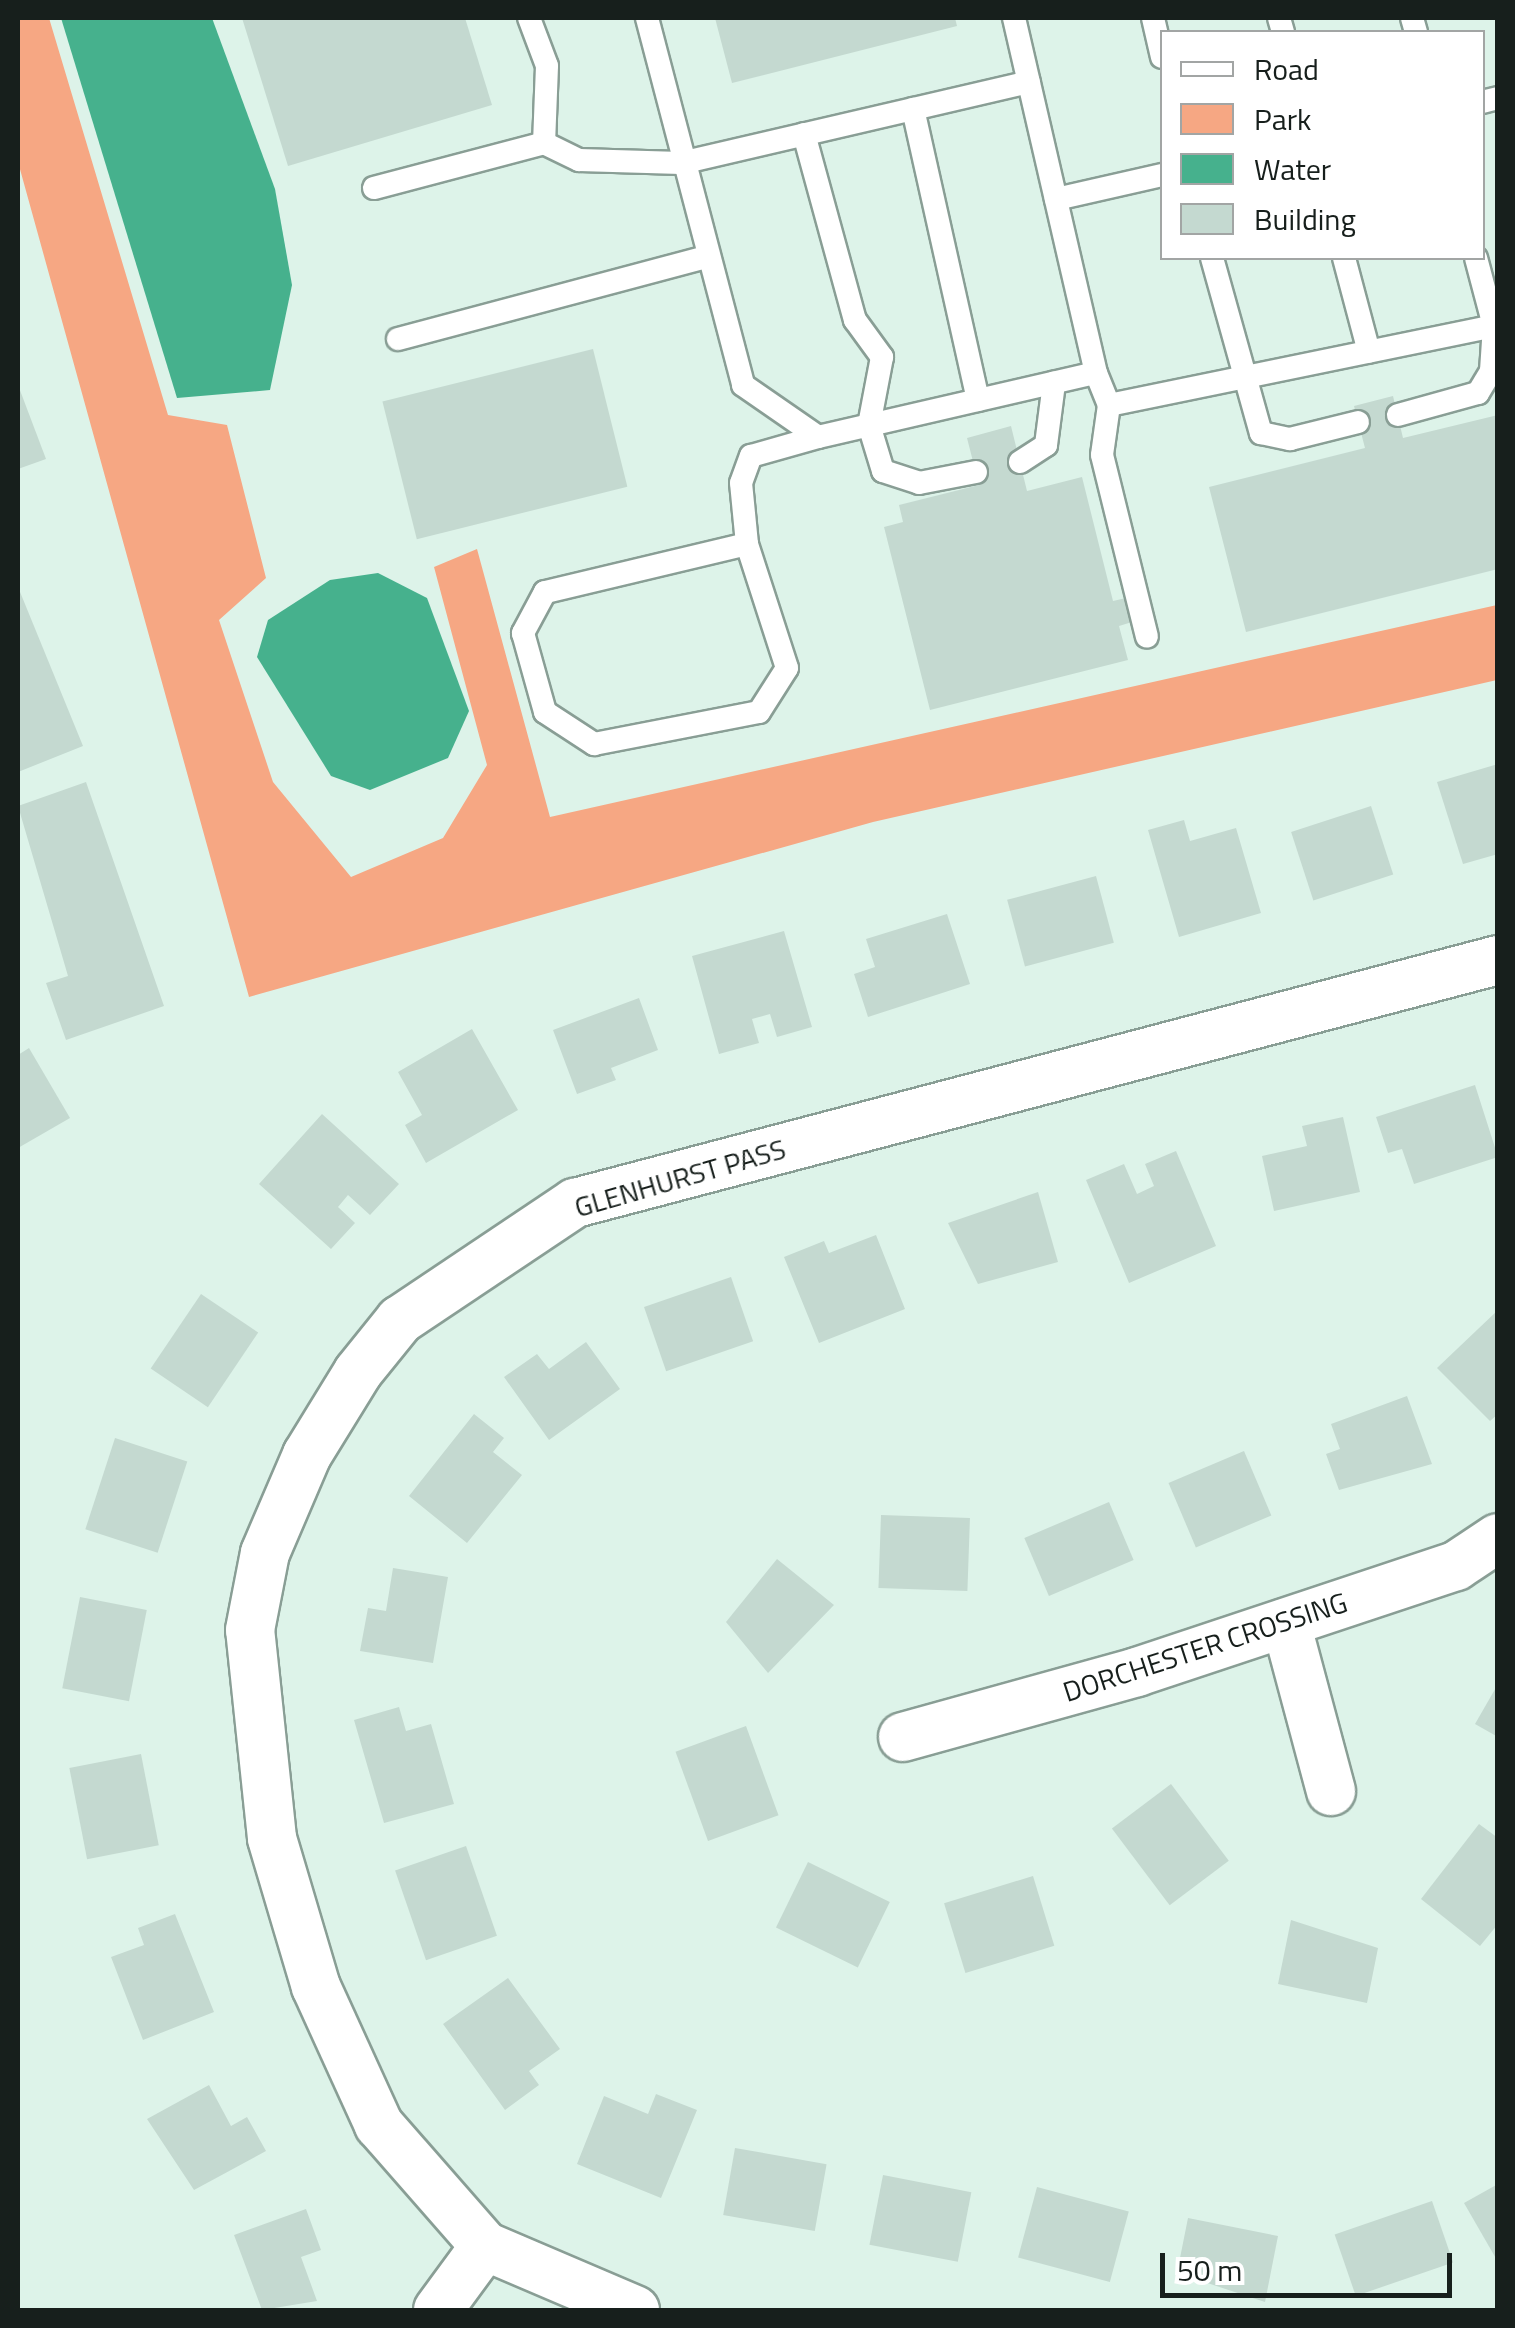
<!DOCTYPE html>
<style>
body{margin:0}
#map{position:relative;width:1515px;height:2328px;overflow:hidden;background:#ddf3e9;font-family:"Titillium Web",sans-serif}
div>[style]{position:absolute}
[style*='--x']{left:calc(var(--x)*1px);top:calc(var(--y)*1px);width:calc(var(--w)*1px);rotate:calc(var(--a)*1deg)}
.green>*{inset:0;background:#f6a783}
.water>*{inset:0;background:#46b18d}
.building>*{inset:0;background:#c4d9d0;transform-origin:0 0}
.roads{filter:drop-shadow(2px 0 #899e95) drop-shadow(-2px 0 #899e95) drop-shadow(0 2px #899e95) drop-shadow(0 -2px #899e95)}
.lane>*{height:22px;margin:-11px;padding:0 11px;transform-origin:11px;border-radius:11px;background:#fff}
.street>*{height:48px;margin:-24px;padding:0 24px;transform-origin:24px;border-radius:24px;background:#fff}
span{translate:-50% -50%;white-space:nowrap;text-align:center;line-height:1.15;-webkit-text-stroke:10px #fff;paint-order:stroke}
.street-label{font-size:28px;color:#171f1c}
.frame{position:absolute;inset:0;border:20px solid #171f1c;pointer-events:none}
.legend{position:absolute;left:1160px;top:30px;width:325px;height:230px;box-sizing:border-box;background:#fff;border:2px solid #a2a5a4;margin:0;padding:12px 18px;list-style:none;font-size:30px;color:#171f1c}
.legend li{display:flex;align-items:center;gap:20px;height:50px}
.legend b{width:50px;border:2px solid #a2a5a4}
.scale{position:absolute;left:1160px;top:2253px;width:292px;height:45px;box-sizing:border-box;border:5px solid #171f1c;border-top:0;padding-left:12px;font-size:30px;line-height:35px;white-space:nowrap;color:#171f1c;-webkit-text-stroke:8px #fff;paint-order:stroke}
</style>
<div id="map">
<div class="green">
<div style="clip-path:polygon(18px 18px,49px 18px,168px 415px,227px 425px,266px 578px,219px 620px,273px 782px,351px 877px,443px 838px,487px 765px,434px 567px,477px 549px,550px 817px,1497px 605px,1497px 680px,873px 822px,249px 997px,18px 162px)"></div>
</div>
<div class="water">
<div style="clip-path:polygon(61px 18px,212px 18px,275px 189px,292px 285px,270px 390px,177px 398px)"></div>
<div style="clip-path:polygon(378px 573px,427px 598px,469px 711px,448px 758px,370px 790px,331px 776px,257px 657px,268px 620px,330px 580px)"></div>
</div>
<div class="building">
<div style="clip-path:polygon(242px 18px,465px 18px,492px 105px,288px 166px)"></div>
<div style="clip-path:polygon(715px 18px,955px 18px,957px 26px,732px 83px)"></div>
<div style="left:593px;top:349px;width:142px;height:217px;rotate:76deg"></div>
<div style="clip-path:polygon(18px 385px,46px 459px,18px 469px)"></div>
<div style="clip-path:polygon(1393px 396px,1403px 438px,1498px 415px,1498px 569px,1246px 632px,1209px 487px,1365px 448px,1354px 406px)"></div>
<div style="clip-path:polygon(1011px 426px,1027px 491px,1082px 477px,1113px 601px,1126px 598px,1132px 622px,1119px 626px,1128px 660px,930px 710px,884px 527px,903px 522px,899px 505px,979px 485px,967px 438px)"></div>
<div style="clip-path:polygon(18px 587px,83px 746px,18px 772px)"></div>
<div style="clip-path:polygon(1498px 764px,1498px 854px,1463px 864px,1437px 782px)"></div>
<div style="clip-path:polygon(86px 782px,164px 1006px,66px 1040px,46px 983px,68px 976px,18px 806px)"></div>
<div style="left:1371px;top:806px;width:72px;height:84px;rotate:72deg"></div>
<div style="clip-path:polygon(1184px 820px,1190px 841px,1236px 828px,1261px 913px,1179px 937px,1148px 830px)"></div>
<div style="left:1096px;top:876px;width:69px;height:92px;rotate:75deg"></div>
<div style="clip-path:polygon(947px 914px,970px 984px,868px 1017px,854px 974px,875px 967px,866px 939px)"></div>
<div style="clip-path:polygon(784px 931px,812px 1027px,777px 1037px,770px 1014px,752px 1019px,759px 1043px,719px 1054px,692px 956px)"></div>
<div style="clip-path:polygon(639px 998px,658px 1050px,611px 1068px,616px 1080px,577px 1094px,553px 1030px)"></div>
<div style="clip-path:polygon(472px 1029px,518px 1110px,426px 1163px,405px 1125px,422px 1115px,398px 1072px)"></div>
<div style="clip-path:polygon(29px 1048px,70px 1118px,18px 1148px,18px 1055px)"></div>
<div style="clip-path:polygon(1475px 1085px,1498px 1157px,1414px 1184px,1402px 1149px,1388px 1153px,1376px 1117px)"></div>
<div style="clip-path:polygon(322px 1114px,399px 1184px,370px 1215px,348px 1195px,338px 1207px,355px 1223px,331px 1249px,259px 1184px)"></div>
<div style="clip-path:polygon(1343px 1117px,1360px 1192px,1274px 1211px,1262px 1156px,1307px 1146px,1302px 1126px)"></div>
<div style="clip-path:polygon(1176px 1151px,1216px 1246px,1129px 1283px,1086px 1180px,1124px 1164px,1137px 1194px,1154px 1186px,1145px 1164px)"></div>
<div style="clip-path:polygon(1038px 1192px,1058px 1262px,978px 1284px,948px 1223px)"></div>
<div style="clip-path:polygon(876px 1235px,905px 1309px,819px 1343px,784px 1257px,824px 1241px,829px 1253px)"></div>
<div style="left:731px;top:1277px;width:68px;height:92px;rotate:71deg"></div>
<div style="left:201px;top:1294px;width:69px;height:90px;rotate:34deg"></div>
<div style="clip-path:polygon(1498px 1310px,1498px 1414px,1490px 1421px,1437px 1368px)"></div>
<div style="clip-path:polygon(586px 1342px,620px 1389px,549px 1440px,504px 1377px,537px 1354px,549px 1369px)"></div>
<div style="clip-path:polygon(1407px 1396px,1432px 1464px,1339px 1490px,1326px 1454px,1340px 1449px,1331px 1424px)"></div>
<div style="clip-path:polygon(474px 1414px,504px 1438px,493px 1452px,522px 1475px,467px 1543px,409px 1496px)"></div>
<div style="left:115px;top:1438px;width:76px;height:96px;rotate:18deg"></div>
<div style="left:1244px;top:1451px;width:70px;height:82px;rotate:67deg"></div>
<div style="left:1109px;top:1502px;width:63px;height:92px;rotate:67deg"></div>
<div style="left:881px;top:1515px;width:89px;height:73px;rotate:2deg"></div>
<div style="clip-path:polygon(777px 1559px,834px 1605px,768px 1673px,726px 1622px)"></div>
<div style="clip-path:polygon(393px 1568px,448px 1577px,433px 1663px,360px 1651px,368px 1608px,386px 1611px)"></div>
<div style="left:80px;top:1597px;width:68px;height:93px;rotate:11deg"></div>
<div style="clip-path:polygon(1498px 1684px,1498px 1737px,1475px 1724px)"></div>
<div style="clip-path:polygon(399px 1707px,406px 1731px,431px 1724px,454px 1804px,384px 1823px,354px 1720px)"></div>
<div style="left:746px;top:1726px;width:95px;height:75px;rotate:70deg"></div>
<div style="left:141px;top:1754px;width:93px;height:73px;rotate:79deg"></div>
<div style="left:1171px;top:1784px;width:96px;height:74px;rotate:53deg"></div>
<div style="clip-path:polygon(1479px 1824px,1498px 1838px,1498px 1924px,1480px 1946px,1421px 1899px)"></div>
<div style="left:466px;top:1846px;width:95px;height:75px;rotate:71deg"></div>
<div style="left:808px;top:1862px;width:91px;height:73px;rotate:26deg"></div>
<div style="left:1033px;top:1876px;width:73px;height:93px;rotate:73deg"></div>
<div style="clip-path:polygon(175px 1914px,214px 2012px,143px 2040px,111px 1957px,144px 1945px,138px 1928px)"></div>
<div style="clip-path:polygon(1291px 1920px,1378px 1948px,1367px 2003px,1278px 1984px)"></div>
<div style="clip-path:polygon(508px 1978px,560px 2049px,529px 2071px,539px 2085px,505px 2110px,443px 2024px)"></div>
<div style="clip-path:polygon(209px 2085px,231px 2126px,247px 2117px,266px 2151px,194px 2190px,147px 2119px)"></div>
<div style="clip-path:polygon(656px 2094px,697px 2110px,661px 2198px,577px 2164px,604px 2096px,648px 2114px)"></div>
<div style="left:735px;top:2148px;width:93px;height:68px;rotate:10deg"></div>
<div style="left:883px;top:2175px;width:90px;height:71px;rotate:11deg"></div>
<div style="clip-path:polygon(1498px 2184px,1498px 2262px,1464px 2203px)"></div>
<div style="left:1037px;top:2187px;width:95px;height:73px;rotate:15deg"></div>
<div style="left:1432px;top:2201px;width:65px;height:103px;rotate:71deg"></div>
<div style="clip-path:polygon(306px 2209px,321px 2250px,301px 2257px,317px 2301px,262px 2310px,234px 2235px)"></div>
<div style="clip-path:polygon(1188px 2218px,1278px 2236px,1265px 2302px,1177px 2273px)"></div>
</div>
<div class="roads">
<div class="lane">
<div style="--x:529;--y:18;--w:51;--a:69.4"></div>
<div style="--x:547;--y:66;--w:77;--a:92.2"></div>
<div style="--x:647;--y:18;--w:379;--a:75.3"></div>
<div style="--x:743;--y:385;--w:91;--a:34.7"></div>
<div style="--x:818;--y:437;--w:285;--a:-13"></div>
<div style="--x:1096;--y:373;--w:35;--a:68"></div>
<div style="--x:1109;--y:405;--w:397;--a:-11.6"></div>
<div style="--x:1014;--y:18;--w:364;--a:77"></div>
<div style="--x:1153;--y:18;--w:40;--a:77"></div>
<div style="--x:1279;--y:18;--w:15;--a:74"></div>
<div style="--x:1412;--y:18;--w:15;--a:74"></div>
<div style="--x:1482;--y:102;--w:16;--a:-14"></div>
<div style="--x:913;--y:109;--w:298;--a:77.4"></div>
<div style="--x:804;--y:134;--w:193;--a:74.7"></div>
<div style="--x:855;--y:320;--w:46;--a:53.9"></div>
<div style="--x:882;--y:357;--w:69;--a:100.8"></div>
<div style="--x:869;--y:425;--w:48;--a:73.1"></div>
<div style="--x:883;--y:471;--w:38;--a:18"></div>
<div style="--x:919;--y:483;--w:58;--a:-10.9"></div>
<div style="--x:374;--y:188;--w:176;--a:-14.8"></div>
<div style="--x:544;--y:143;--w:39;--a:26"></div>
<div style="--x:579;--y:160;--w:102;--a:1.7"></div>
<div style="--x:681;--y:163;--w:357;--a:-13.1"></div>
<div style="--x:1056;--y:199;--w:109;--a:-12.8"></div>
<div style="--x:1212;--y:258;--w:182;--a:74.4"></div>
<div style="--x:1261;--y:433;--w:30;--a:12"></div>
<div style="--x:1290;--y:439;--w:70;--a:-14"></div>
<div style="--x:1344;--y:258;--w:97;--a:75.1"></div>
<div style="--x:398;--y:339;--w:320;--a:-14.9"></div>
<div style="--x:1109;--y:405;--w:50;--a:98"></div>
<div style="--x:1102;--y:455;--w:187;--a:76.1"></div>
<div style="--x:1398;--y:415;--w:83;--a:-15.4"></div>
<div style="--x:1478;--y:393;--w:26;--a:-59"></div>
<div style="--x:1491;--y:371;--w:45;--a:-86.2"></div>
<div style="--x:1494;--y:326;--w:70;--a:-104.8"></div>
<div style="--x:1020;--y:462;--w:31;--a:-33"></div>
<div style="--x:1046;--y:445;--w:63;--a:-82.6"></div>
<div style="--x:747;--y:544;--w:208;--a:166.6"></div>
<div style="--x:545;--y:592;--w:47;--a:118.2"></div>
<div style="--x:523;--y:633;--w:82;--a:74.4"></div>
<div style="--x:545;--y:712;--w:59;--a:33.1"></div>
<div style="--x:594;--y:744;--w:168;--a:-11"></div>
<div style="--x:759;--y:712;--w:52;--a:-57.5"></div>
<div style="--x:787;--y:668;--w:130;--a:-107.9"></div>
<div style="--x:747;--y:544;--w:61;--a:-95.6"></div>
<div style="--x:741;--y:483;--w:29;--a:-70"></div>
<div style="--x:751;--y:456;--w:70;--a:-15.8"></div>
</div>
<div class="street">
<div style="--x:1286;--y:1623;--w:174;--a:75"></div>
<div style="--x:903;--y:1737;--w:243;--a:-15.5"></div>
<div style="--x:1137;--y:1672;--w:336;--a:-18.4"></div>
<div style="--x:1456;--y:1566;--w:50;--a:-33.7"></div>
<div style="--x:438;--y:2310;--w:79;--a:-53.7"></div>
<div style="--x:635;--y:2310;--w:163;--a:-156.9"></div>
<div style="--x:485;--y:2246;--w:161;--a:-131.2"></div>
<div style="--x:379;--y:2125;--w:152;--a:-114.5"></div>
<div style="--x:316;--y:1987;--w:155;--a:-106.5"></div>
<div style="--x:272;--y:1838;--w:209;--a:-96"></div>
<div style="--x:250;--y:1630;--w:78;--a:-79"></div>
<div style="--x:265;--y:1553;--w:107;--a:-66.8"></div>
<div style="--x:307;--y:1455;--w:97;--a:-58.4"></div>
<div style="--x:358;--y:1372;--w:67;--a:-51.1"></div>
<div style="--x:400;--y:1320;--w:211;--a:-33.8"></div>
<div style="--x:575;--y:1203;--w:954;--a:-14.75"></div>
</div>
</div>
<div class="street-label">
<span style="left:680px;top:1178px;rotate:-16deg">GLENHURST PASS</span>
<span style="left:1205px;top:1647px;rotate:-18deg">DORCHESTER CROSSING</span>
</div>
<div class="frame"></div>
<ul class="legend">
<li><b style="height:12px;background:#fff"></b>Road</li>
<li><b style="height:28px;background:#f6a783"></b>Park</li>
<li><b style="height:28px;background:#46b18d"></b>Water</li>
<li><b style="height:28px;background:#c4d9d0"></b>Building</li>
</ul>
<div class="scale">50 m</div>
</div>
